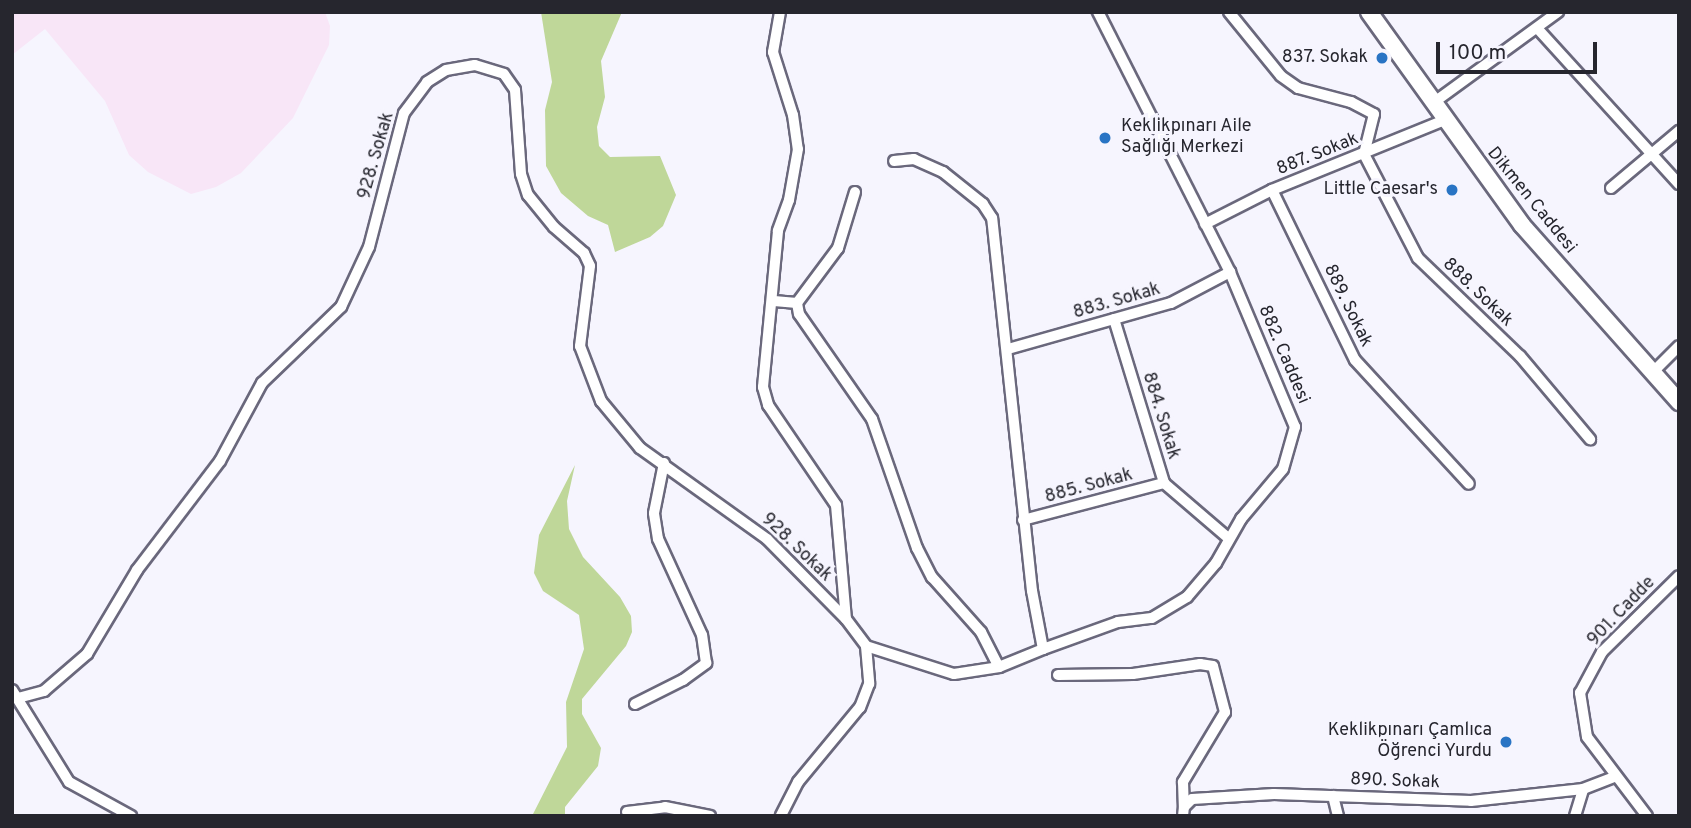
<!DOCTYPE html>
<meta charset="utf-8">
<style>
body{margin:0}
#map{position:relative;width:1691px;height:828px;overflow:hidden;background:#f6f5fe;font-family:Overpass,sans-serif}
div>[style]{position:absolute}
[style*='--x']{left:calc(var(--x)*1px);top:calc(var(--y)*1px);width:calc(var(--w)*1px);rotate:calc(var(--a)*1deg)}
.industrial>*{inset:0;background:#f8e6f7}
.green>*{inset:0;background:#bfd799}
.roads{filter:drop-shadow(2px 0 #6a687c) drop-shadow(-2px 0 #6a687c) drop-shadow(0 2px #6a687c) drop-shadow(0 -2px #6a687c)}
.minor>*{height:10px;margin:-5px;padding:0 5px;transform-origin:5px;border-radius:5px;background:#fff}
.primary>*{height:16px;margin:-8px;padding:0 8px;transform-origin:8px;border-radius:8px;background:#fff}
.dots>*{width:19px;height:19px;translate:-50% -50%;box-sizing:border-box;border:4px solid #f6f5fe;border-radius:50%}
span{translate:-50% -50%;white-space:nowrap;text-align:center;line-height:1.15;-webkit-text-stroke:6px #f6f5fe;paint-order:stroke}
.poi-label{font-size:18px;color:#26262e}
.right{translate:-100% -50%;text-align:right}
.left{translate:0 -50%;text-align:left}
.street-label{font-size:18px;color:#26262e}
.frame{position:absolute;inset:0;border:14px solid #26262e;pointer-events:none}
.scale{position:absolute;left:1436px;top:42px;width:161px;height:32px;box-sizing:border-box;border:4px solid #26262e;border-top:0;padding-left:9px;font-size:21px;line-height:24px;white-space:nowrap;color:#26262e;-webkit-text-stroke:5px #f6f5fe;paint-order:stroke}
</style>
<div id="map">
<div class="industrial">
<div style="clip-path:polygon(12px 12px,325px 12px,330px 26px,329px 45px,293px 118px,241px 173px,216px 187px,191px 194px,148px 172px,129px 155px,105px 101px,45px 29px,12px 55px)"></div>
</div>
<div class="green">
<div style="clip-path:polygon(541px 12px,622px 12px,601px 61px,605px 97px,597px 127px,599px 146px,610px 157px,660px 156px,676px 195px,663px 226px,650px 237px,615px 252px,608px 225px,588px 216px,561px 193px,546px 166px,545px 110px,552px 82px)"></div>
<div style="clip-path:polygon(575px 465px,567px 501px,569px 529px,583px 557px,620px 597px,631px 616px,632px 632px,626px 646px,582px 699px,582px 714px,601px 748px,598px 766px,565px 807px,565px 816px,532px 816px,567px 747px,566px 702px,584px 649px,579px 615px,543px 591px,534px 573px,539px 535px)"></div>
</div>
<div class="roads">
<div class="minor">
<div style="--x:780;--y:12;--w:41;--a:99.9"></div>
<div style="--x:773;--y:52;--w:66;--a:72.4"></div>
<div style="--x:793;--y:115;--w:34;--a:82"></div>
<div style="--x:798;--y:149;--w:52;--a:100"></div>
<div style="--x:789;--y:200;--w:33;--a:110"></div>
<div style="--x:778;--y:231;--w:157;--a:95.5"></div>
<div style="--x:763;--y:387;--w:19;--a:74"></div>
<div style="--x:768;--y:405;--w:121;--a:55.8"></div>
<div style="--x:836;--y:505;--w:114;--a:85"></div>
<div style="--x:1229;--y:12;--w:82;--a:50.9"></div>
<div style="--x:1281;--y:76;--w:21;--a:35"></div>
<div style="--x:1298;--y:88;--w:55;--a:14.8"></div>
<div style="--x:1351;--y:102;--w:26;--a:28"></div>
<div style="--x:1374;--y:114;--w:41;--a:104"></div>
<div style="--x:1364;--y:154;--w:117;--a:62.6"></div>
<div style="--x:1418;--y:258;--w:141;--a:43.9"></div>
<div style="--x:1520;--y:356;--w:109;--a:49.9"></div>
<div style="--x:1537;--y:28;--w:211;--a:47.7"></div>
<div style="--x:1433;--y:103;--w:155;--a:-36.1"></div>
<div style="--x:1611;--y:188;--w:89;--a:-40"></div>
<div style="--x:1272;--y:190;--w:189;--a:64"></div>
<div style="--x:1355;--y:360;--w:168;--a:47.4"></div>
<div style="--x:855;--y:192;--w:59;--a:106.9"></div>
<div style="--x:838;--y:248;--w:69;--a:126.7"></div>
<div style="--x:797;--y:303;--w:11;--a:80"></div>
<div style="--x:799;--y:314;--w:128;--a:55.2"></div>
<div style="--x:872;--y:419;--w:137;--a:70.8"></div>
<div style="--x:917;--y:548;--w:33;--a:63"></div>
<div style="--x:932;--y:577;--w:74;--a:48.3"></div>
<div style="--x:981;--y:632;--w:39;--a:63"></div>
<div style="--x:1205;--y:224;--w:75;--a:-26.9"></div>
<div style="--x:1272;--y:190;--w:186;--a:-22.1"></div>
<div style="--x:774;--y:301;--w:23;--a:5"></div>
<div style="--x:1114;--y:319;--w:171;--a:73"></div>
<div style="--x:1164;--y:483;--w:83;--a:40.6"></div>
<div style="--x:1008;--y:349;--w:169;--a:-15.8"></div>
<div style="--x:1171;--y:303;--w:67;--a:-27.7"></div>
<div style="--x:1654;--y:371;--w:35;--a:-45"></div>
<div style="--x:1023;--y:520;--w:146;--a:-14.7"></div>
<div style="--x:866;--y:646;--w:92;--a:17.7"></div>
<div style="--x:954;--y:674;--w:46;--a:-8.8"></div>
<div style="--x:999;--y:667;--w:48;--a:-22.2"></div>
<div style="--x:1043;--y:649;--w:59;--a:-100.7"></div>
<div style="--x:1032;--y:591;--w:375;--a:-96.1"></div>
<div style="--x:992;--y:218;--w:17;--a:-123"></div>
<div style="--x:983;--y:204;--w:51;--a:-141.3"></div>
<div style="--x:943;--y:172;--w:32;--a:-156"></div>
<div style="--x:914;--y:159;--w:20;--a:174"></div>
<div style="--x:1043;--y:649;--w:80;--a:-19.8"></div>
<div style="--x:1118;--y:622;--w:34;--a:-7"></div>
<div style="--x:1152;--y:618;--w:41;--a:-31"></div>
<div style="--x:1187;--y:597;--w:45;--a:-49.5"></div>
<div style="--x:1216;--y:563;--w:51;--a:-60.4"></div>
<div style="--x:1241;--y:519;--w:65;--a:-50"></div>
<div style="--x:1283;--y:469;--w:44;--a:-74.1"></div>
<div style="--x:1295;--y:427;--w:168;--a:-112.8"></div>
<div style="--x:1230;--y:272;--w:292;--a:-116.9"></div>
<div style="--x:1058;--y:675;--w:75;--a:-0.8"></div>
<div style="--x:1133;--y:674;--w:68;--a:-8.5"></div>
<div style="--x:1200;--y:664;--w:13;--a:9"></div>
<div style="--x:1213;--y:666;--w:48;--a:75.4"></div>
<div style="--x:1225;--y:712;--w:82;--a:121"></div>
<div style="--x:1183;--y:782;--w:25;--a:88"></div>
<div style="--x:12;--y:690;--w:108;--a:58.2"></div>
<div style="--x:69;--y:782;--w:71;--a:28.7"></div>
<div style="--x:18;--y:698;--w:27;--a:-15"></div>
<div style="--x:44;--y:691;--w:57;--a:-40.7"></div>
<div style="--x:87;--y:654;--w:98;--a:-59.2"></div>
<div style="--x:137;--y:570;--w:137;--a:-52.7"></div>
<div style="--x:220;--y:461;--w:89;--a:-61.7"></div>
<div style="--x:262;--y:383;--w:110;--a:-43.9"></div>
<div style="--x:341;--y:307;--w:66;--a:-65"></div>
<div style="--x:369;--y:247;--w:138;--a:-75.4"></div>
<div style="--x:404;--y:113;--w:39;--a:-53"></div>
<div style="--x:427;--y:82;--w:22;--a:-32"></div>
<div style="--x:446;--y:70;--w:29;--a:-10"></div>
<div style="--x:475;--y:65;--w:30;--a:17"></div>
<div style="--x:504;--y:74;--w:19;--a:55"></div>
<div style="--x:515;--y:90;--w:84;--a:85.9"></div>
<div style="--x:521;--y:174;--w:22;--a:72"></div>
<div style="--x:528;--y:195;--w:41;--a:50.9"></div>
<div style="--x:554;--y:227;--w:40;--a:41"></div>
<div style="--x:584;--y:253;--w:14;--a:65"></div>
<div style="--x:590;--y:266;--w:81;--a:97.1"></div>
<div style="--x:580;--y:346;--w:59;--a:69.1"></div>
<div style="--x:601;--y:401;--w:61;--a:50.3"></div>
<div style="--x:640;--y:448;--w:156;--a:35.6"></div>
<div style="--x:767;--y:539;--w:112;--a:45.4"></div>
<div style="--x:846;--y:619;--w:34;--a:53"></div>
<div style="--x:866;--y:646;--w:38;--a:85"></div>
<div style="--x:869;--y:684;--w:25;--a:111"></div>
<div style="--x:860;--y:707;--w:97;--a:129.6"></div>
<div style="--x:798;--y:782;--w:38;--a:117"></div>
<div style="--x:635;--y:704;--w:54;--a:-26.6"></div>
<div style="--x:683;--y:680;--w:29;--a:-36"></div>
<div style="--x:706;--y:663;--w:28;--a:-98"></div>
<div style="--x:702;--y:635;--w:106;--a:-114.6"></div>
<div style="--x:658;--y:539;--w:26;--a:-99"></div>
<div style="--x:654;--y:513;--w:51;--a:-78.7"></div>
<div style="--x:1333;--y:796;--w:21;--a:76"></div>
<div style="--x:627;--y:812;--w:38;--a:-7"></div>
<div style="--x:665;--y:807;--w:46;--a:11.3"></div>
<div style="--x:1183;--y:816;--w:9;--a:-84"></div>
<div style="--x:1184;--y:807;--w:11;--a:-45"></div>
<div style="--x:1192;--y:799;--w:82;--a:-3.5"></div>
<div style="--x:1274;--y:794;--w:197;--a:2"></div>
<div style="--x:1471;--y:801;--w:113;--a:-6.1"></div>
<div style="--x:1583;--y:789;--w:33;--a:-21"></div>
<div style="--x:1575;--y:816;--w:28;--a:-73"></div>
<div style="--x:1647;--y:816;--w:99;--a:-127.2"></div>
<div style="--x:1587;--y:737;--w:45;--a:-99"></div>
<div style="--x:1580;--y:693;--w:47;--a:-61.8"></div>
<div style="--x:1602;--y:652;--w:108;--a:-44.6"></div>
</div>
<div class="primary">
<div style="--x:1369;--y:12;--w:262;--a:54.3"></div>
<div style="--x:1522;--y:225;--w:237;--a:48.4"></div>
</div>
</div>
<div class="dots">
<div style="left:1382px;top:58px;background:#2974c4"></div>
<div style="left:1105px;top:138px;background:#2974c4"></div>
<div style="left:1452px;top:190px;background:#2974c4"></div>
<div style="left:1506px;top:742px;background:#2974c4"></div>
</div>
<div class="poi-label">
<span class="right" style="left:1368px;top:58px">837. Sokak</span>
<span class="left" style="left:1121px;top:138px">Keklikpınarı Aile<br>Sağlığı Merkezi</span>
<span class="right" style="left:1438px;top:190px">Little Caesar's</span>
<span class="right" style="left:1492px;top:742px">Keklikpınarı Çamlıca<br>Öğrenci Yurdu</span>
</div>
<div class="street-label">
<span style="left:1318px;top:155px;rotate:-22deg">887. Sokak</span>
<span style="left:377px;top:156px;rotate:-74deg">928. Sokak</span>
<span style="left:1531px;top:201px;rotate:51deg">Dikmen Caddesi</span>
<span style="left:1477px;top:293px;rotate:44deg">888. Sokak</span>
<span style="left:1117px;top:302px;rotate:-16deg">883. Sokak</span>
<span style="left:1347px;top:306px;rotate:64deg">889. Sokak</span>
<span style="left:1283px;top:355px;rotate:67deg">882. Caddesi</span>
<span style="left:1160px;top:416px;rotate:73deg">884. Sokak</span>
<span style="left:1089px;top:487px;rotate:-15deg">885. Sokak</span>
<span style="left:796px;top:548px;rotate:44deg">928. Sokak</span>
<span style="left:1622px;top:612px;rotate:-46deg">901. Cadde</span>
<span style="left:1395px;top:782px;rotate:2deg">890. Sokak</span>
</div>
<div class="frame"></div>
<div class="scale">100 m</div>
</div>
